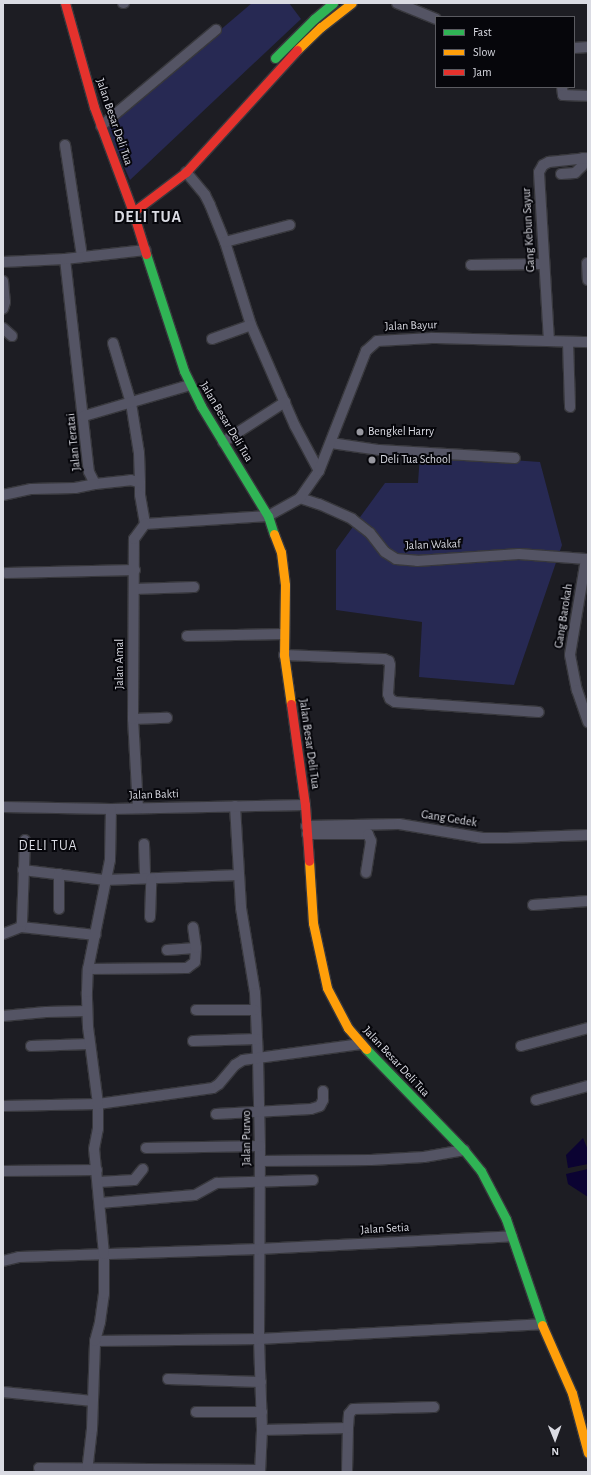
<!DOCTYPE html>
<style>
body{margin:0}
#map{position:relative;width:591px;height:1475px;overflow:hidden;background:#1d1d23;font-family:"Alegreya Sans",sans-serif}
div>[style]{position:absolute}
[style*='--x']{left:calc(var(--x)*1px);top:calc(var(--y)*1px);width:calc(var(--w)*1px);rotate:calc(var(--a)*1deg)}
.green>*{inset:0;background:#272953}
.water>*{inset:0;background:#0b0332}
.roads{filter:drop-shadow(1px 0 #38383d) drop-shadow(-1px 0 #38383d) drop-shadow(0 1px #38383d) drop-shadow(0 -1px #38383d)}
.street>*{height:10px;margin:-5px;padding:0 5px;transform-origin:5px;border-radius:5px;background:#545464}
.fast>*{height:9px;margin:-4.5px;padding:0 4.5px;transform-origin:4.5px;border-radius:4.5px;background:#30b455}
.slow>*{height:9px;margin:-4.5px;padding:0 4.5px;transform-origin:4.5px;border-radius:4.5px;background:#ff9f0a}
.jam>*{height:9px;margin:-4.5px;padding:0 4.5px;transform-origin:4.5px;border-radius:4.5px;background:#e5322d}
.dots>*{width:11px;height:11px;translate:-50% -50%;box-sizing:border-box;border:2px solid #06060b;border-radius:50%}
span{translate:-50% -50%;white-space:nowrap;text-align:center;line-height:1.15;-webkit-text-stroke:4px #06060b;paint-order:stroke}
.street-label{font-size:12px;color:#dadbe3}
.poi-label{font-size:12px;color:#dadbe3}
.left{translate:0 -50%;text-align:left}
.quarter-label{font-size:14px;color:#dadbe3;letter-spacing:1px}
.district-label{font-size:16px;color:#dadbe3;font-weight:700;letter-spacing:1px}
.frame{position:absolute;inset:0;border:4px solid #dadbe3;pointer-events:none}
.legend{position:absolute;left:435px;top:16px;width:140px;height:72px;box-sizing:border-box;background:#06060b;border:1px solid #5b5b61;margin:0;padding:5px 7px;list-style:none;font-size:12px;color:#dadbe3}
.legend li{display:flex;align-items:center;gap:8px;height:20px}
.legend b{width:20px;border:1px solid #5b5b61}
.north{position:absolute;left:535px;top:1419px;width:40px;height:40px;-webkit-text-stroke:3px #06060b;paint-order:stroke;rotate:179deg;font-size:11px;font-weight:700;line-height:16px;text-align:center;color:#dadbe3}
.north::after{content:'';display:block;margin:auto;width:14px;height:18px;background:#dadbe3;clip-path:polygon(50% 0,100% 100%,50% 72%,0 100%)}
</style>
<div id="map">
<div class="green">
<div style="clip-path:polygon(252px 3px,289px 3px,301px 19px,130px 180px,106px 127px)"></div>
<div style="clip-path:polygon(420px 454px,540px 462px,562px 545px,514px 685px,419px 677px,422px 622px,336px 610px,336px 550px,385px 483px,418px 483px)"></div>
</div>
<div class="water">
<div style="clip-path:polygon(583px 1138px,588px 1150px,588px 1164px,568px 1168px,566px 1155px)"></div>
<div style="clip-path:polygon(588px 1169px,588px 1197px,568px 1184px,566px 1174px)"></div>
</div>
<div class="roads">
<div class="street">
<div style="--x:123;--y:3;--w:1;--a:0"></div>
<div style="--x:397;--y:3;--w:42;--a:22.3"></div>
<div style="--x:574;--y:48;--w:14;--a:-4"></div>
<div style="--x:562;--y:87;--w:8;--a:83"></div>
<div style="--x:563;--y:95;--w:25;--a:2"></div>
<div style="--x:101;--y:126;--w:150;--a:-39.9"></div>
<div style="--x:65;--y:145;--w:112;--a:81.3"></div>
<div style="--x:186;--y:172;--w:30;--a:50"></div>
<div style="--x:205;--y:195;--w:11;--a:63"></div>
<div style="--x:210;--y:205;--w:40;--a:68"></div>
<div style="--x:225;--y:242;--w:87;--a:72.6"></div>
<div style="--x:251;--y:325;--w:110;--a:66.5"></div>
<div style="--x:295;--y:426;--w:51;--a:61.9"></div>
<div style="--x:561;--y:174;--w:14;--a:-4"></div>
<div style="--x:575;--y:173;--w:10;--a:-45"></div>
<div style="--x:582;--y:166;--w:8;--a:-83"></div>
<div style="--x:225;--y:242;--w:67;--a:-14.7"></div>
<div style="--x:65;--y:259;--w:214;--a:83.6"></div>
<div style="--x:89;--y:472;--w:13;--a:63"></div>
<div style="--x:95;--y:484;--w:36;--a:-6"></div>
<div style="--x:131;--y:480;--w:9;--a:18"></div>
<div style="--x:140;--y:483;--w:12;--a:90"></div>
<div style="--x:140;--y:495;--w:29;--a:80"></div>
<div style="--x:3;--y:262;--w:62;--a:-2.8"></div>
<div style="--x:65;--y:259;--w:81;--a:-6.4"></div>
<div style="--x:587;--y:263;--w:17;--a:87"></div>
<div style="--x:471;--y:265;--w:72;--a:-0.8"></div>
<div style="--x:3;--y:281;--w:21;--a:85"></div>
<div style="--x:5;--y:302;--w:7;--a:106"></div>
<div style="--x:3;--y:328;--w:12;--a:42"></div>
<div style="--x:212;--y:339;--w:41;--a:-19.7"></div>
<div style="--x:549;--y:341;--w:169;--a:-93.4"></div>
<div style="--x:539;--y:172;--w:8;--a:-60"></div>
<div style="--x:543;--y:165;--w:7;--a:-27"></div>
<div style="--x:549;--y:162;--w:39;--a:-6"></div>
<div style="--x:568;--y:342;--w:65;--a:88.2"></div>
<div style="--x:113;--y:343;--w:63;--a:73.3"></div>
<div style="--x:131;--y:403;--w:51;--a:80.9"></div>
<div style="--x:139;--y:453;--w:30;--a:88"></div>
<div style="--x:84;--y:416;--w:110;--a:-16.3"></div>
<div style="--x:223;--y:442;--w:74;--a:-32.8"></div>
<div style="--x:331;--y:443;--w:49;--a:8.3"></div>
<div style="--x:379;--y:450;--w:136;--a:3.4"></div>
<div style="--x:3;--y:495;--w:29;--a:-12"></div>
<div style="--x:31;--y:489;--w:44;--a:-1.3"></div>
<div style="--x:75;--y:488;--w:20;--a:-11"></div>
<div style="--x:300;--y:498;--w:20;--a:18"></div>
<div style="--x:319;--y:504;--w:36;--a:24"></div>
<div style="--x:352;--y:519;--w:23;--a:38"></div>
<div style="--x:370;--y:533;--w:24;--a:52"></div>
<div style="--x:385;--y:552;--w:13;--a:32"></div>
<div style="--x:396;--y:559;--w:21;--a:5"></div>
<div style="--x:417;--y:561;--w:102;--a:-3.9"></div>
<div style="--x:519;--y:554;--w:67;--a:4.3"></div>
<div style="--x:586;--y:559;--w:97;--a:99.5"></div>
<div style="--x:570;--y:655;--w:36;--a:79"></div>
<div style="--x:577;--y:690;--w:34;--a:71"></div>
<div style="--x:145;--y:524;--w:123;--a:-3.7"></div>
<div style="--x:268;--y:516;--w:37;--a:-29"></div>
<div style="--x:300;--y:498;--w:33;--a:-55"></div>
<div style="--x:319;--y:471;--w:129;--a:-68.6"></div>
<div style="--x:366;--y:351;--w:15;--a:-42"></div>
<div style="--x:377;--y:341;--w:55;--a:-3.1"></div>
<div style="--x:432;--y:338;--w:156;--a:1.5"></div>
<div style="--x:6;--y:573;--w:129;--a:-1.3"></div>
<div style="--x:134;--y:589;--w:60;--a:-1.9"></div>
<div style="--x:187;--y:636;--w:97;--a:-1.2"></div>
<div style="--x:284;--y:655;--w:100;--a:2.3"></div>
<div style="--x:384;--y:659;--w:5;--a:22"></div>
<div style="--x:389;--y:661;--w:4;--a:76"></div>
<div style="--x:390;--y:665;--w:29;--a:94"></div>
<div style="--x:388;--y:694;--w:5;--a:68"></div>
<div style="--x:390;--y:699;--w:6;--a:31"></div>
<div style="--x:395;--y:702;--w:144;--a:4"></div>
<div style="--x:133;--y:719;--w:34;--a:-2"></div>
<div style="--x:235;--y:806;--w:102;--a:86.6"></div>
<div style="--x:241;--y:908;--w:86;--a:80.6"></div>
<div style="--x:255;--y:993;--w:66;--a:87.4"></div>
<div style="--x:258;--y:1059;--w:87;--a:88.7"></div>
<div style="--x:260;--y:1146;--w:193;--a:90.3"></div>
<div style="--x:259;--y:1339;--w:91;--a:88.1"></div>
<div style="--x:262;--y:1430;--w:42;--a:92.7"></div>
<div style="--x:3;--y:807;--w:108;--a:1.1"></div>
<div style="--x:111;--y:809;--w:194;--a:-1.2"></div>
<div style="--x:138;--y:808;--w:89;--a:-93.2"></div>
<div style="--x:133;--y:719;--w:180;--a:-89.7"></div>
<div style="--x:134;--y:539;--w:19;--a:-54"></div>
<div style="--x:306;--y:826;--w:93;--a:-1.2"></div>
<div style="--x:399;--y:824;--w:85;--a:9.5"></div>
<div style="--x:483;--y:838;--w:23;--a:0"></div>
<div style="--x:506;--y:838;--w:82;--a:-2.1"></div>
<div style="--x:307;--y:834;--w:61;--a:0"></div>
<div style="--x:368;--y:834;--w:8;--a:67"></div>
<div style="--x:371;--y:841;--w:32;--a:99"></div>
<div style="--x:144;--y:844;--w:34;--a:88"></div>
<div style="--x:23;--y:870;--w:83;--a:7"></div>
<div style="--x:105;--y:880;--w:134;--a:-2.1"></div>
<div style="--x:533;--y:905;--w:55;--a:-4.2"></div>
<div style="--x:59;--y:909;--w:35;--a:-90"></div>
<div style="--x:150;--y:917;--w:38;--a:-88"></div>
<div style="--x:21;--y:927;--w:75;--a:6.1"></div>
<div style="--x:3;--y:934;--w:19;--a:-21"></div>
<div style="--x:21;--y:927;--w:5;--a:-79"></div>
<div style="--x:22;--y:922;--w:82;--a:-87.9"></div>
<div style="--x:167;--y:950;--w:29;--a:-4"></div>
<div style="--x:88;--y:969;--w:99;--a:-0.6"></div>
<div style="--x:187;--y:968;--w:10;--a:-37"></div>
<div style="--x:195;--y:962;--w:14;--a:-86"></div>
<div style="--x:196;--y:948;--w:21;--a:-98"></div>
<div style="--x:196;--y:1010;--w:59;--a:0"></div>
<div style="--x:3;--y:1016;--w:43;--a:-5.3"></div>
<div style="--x:46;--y:1012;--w:40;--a:-1.4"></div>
<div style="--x:193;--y:1041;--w:64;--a:-1.8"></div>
<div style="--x:31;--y:1046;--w:58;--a:-2"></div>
<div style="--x:521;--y:1046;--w:69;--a:-15"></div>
<div style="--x:536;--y:1100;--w:54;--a:-15.1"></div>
<div style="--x:3;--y:1106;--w:95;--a:-1.2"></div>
<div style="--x:98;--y:1104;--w:116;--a:-7.9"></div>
<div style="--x:213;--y:1088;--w:7;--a:-34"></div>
<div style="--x:219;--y:1084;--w:25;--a:-50"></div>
<div style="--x:235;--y:1065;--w:9;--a:-32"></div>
<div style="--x:243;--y:1060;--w:119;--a:-7.7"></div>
<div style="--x:216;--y:1114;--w:95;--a:-3"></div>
<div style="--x:311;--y:1109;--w:9;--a:-18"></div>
<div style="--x:320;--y:1106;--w:7;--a:-63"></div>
<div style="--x:323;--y:1100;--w:9;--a:-90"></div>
<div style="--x:146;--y:1148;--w:114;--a:-1"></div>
<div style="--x:260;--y:1161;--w:111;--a:-0.5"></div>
<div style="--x:371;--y:1160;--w:53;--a:-3.2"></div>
<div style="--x:424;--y:1157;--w:41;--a:-9.9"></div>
<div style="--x:3;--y:1171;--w:94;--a:-0.6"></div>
<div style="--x:98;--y:1182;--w:36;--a:-3"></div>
<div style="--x:134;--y:1180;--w:14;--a:-51"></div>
<div style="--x:100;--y:1203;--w:95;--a:-4.8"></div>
<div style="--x:195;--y:1195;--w:25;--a:-29"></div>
<div style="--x:217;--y:1183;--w:96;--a:-1.8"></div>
<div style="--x:3;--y:1261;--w:16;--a:-14"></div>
<div style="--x:19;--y:1257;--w:240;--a:-1.9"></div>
<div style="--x:259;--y:1249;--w:253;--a:-2.9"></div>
<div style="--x:95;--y:1341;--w:164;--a:-0.7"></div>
<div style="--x:259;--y:1339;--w:283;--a:-3"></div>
<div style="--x:168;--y:1379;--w:93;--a:1.8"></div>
<div style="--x:3;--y:1392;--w:90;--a:5.7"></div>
<div style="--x:196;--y:1412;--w:66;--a:0"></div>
<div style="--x:262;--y:1430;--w:86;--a:-1.3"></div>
<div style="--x:39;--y:1468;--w:221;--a:0.5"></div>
<div style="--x:87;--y:1472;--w:43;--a:-83.4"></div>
<div style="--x:92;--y:1429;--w:88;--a:-88"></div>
<div style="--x:95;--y:1341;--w:20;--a:-75"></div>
<div style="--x:100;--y:1322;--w:28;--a:-82"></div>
<div style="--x:104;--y:1294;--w:40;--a:-90"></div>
<div style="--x:104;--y:1254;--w:105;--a:-95.4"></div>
<div style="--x:94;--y:1149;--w:20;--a:-79"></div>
<div style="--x:98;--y:1129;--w:25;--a:-90"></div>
<div style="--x:98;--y:1104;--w:78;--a:-97.4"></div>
<div style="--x:88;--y:1027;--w:35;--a:-92"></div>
<div style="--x:87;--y:992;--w:23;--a:-88"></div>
<div style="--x:88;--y:969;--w:111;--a:-78.6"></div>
<div style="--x:110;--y:860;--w:51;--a:-88.9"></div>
<div style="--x:347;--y:1472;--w:44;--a:-88.7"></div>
<div style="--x:348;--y:1428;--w:14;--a:-86"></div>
<div style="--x:349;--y:1414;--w:6;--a:-51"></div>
<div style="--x:353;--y:1409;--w:81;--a:-1.4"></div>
</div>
<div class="fast">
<div style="--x:275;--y:58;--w:55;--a:-45"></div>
<div style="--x:314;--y:19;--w:25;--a:-40"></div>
<div style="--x:146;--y:254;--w:123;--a:72"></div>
<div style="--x:184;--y:371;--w:39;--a:64"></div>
<div style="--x:201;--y:406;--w:129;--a:58.7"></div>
<div style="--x:268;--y:516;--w:19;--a:72"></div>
<div style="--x:366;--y:1049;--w:141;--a:45.9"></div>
<div style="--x:464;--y:1150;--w:27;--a:51"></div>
<div style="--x:481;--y:1171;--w:54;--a:62.5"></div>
<div style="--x:506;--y:1219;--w:112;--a:71.2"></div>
</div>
<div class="slow">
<div style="--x:297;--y:50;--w:33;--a:-44"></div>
<div style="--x:321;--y:27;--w:39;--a:-38"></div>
<div style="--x:274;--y:534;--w:19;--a:69"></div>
<div style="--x:281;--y:552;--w:33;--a:83"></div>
<div style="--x:285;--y:585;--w:70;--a:90.8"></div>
<div style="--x:284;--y:655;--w:49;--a:81.9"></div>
<div style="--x:309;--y:861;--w:62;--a:86.3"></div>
<div style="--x:313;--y:923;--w:66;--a:77.8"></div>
<div style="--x:327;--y:988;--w:45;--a:62.3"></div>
<div style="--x:348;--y:1028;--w:28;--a:49"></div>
<div style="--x:542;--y:1325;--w:74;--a:66.2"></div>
<div style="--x:572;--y:1393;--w:62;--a:75.1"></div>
</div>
<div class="jam">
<div style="--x:65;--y:3;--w:108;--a:74.4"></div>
<div style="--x:94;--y:107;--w:112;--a:69.6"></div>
<div style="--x:133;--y:212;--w:44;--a:72.8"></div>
<div style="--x:133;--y:212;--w:66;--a:-37"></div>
<div style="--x:186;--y:172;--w:165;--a:-47.7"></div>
<div style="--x:291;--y:704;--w:102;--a:82.1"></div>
<div style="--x:305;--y:805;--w:56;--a:85.9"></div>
</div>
</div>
<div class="dots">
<div style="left:360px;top:432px;background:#9898a0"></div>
<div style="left:372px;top:460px;background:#9898a0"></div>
</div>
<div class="street-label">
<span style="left:114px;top:122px;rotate:71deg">Jalan Besar Deli Tua</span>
<span style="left:529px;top:230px;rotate:-93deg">Gang Kebun Sayur</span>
<span style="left:411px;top:326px;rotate:-2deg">Jalan Bayur</span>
<span style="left:226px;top:422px;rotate:59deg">Jalan Besar Deli Tua</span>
<span style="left:74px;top:442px;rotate:-96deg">Jalan Teratai</span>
<span style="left:433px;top:545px;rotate:-2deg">Jalan Wakaf</span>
<span style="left:564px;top:616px;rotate:-81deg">Gang Barokah</span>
<span style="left:120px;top:664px;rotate:-90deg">Jalan Amal</span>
<span style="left:309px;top:744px;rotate:82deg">Jalan Besar Deli Tua</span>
<span style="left:154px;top:795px;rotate:-2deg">Jalan Bakti</span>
<span style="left:449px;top:819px;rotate:9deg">Gang Gedek</span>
<span style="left:396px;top:1062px;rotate:47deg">Jalan Besar Deli Tua</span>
<span style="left:247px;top:1138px;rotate:-90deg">Jalan Purwo</span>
<span style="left:385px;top:1229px;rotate:-3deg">Jalan Setia</span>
</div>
<div class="poi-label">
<span class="left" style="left:368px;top:432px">Bengkel Harry</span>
<span class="left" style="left:380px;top:460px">Deli Tua School</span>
</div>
<div class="quarter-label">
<span style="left:48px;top:846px">DELI TUA</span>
</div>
<div class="district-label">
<span style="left:148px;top:217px">DELI TUA</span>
</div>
<div class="frame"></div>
<ul class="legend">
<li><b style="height:5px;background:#30b455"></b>Fast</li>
<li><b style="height:5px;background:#ff9f0a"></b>Slow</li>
<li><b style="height:5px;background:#e5322d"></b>Jam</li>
</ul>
<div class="north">N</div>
</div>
